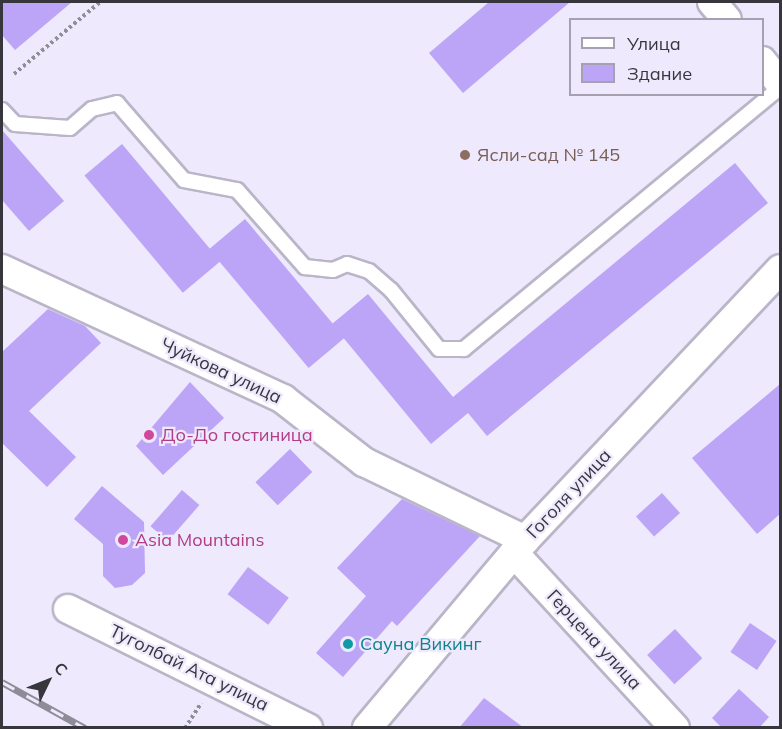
<!DOCTYPE html>
<meta charset="utf-8">
<style>
body{margin:0}
#map{position:relative;width:782px;height:729px;overflow:hidden;background:#eee9fc;font-family:Mulish,sans-serif}
div>[style]{position:absolute}
[style*='--x']{left:calc(var(--x)*1px);top:calc(var(--y)*1px);width:calc(var(--w)*1px);rotate:calc(var(--a)*1deg)}
.building>*{inset:0;background:#bca4f7;transform-origin:0 0}
.path>*{height:4px;margin-top:-2px;transform-origin:0;background:repeating-linear-gradient(90deg,#8f8d99 0 3px,transparent 0 6px)}
.roads{filter:drop-shadow(2px 0 #bab5c7) drop-shadow(-2px 0 #bab5c7) drop-shadow(0 2px #bab5c7) drop-shadow(0 -2px #bab5c7)}
.lane>*{height:14px;margin:-7px;padding:0 7px;transform-origin:7px;border-radius:7px;background:#fff}
.street>*{height:28px;margin:-14px;padding:0 14px;transform-origin:14px;border-radius:14px;background:#fff}
.rail>*{height:7px;margin-top:-3.5px;transform-origin:0;background:repeating-linear-gradient(90deg,#eee9fc 0 14px,#8f8c99 0 28px);box-sizing:border-box;border-block:2px solid #8f8c99}
.dots>*{width:16px;height:16px;translate:-50% -50%;box-sizing:border-box;border:3px solid #eee9fc;border-radius:50%}
span{translate:-50% -50%;white-space:nowrap;text-align:center;line-height:1.15;-webkit-text-stroke:4.5px #eee9fc;paint-order:stroke}
.education-label{font-size:18px;color:#785e54}
.left{translate:0 -50%;text-align:left}
.street-label{font-size:18px;color:#37363d}
.hotel-label{font-size:18px;color:#b23c85}
.culture-label{font-size:18px;color:#0d838f}
.frame{position:absolute;inset:0;border:3px solid #37363d;pointer-events:none}
.legend{position:absolute;left:569px;top:18px;width:195px;height:78px;box-sizing:border-box;background:#eee9fc;border:2px solid #a5a1b0;margin:0;padding:8px 10px;list-style:none;font-size:18px;color:#37363d}
.legend li{display:flex;align-items:center;gap:12px;height:30px}
.legend b{width:30px;border:2px solid #a5a1b0}
.north{position:absolute;left:18px;top:651px;width:60px;height:60px;-webkit-text-stroke:4px #eee9fc;paint-order:stroke;rotate:47deg;font-size:16px;font-weight:700;line-height:24px;text-align:center;color:#37363d}
.north::after{content:'';display:block;margin:auto;width:21px;height:27px;background:#37363d;clip-path:polygon(50% 0,100% 100%,50% 72%,0 100%)}
</style>
<div id="map">
<div class="building">
<div style="clip-path:polygon(2px 2px,72px 2px,15px 50px,2px 35px)"></div>
<div style="clip-path:polygon(489px 2px,570px 2px,463px 93px,429px 53px)"></div>
<div style="clip-path:polygon(2px 130px,64px 201px,29px 231px,2px 200px)"></div>
<div style="left:122px;top:144px;width:153px;height:49px;rotate:50deg"></div>
<div style="clip-path:polygon(735px 163px,768px 203px,487px 436px,468px 413px,431px 444px,332px 324px,368px 294px,453px 397px)"></div>
<div style="left:245px;top:219px;width:155px;height:47px;rotate:50deg"></div>
<div style="clip-path:polygon(48px 309px,85px 326px,101px 343px,29px 411px,76px 457px,47px 487px,2px 443px,2px 352px)"></div>
<div style="clip-path:polygon(190px 382px,224px 418px,163px 475px,136px 446px)"></div>
<div style="clip-path:polygon(780px 384px,780px 514px,757px 534px,692px 458px)"></div>
<div style="left:290px;top:449px;width:32px;height:48px;rotate:46deg"></div>
<div style="clip-path:polygon(102px 486px,144px 522px,145px 573px,132px 585px,115px 588px,103px 576px,103px 544px,74px 519px)"></div>
<div style="left:182px;top:490px;width:23px;height:48px;rotate:41deg"></div>
<div style="left:662px;top:493px;width:27px;height:35px;rotate:48deg"></div>
<div style="clip-path:polygon(402px 499px,480px 536px,397px 626px,392px 621px,343px 677px,316px 653px,366px 596px,337px 568px)"></div>
<div style="left:248px;top:567px;width:51px;height:34px;rotate:37deg"></div>
<div style="left:750px;top:623px;width:32px;height:35px;rotate:34deg"></div>
<div style="left:675px;top:629px;width:40px;height:38px;rotate:47deg"></div>
<div style="clip-path:polygon(739px 689px,769px 717px,759px 728px,722px 728px,712px 718px)"></div>
<div style="clip-path:polygon(484px 698px,524px 728px,459px 728px)"></div>
</div>
<div class="path">
<div style="--x:14;--y:74;--w:112;--a:-39.9"></div>
<div style="--x:185;--y:728;--w:30;--a:-57"></div>
</div>
<div class="roads">
<div class="lane">
<div style="--x:2;--y:110;--w:19;--a:47"></div>
<div style="--x:15;--y:124;--w:55;--a:4.2"></div>
<div style="--x:70;--y:128;--w:29;--a:-41"></div>
<div style="--x:92;--y:109;--w:26;--a:-13"></div>
<div style="--x:117;--y:103;--w:102;--a:49"></div>
<div style="--x:184;--y:180;--w:54;--a:10.7"></div>
<div style="--x:237;--y:190;--w:103;--a:48.6"></div>
<div style="--x:305;--y:267;--w:28;--a:6"></div>
<div style="--x:333;--y:270;--w:15;--a:-23"></div>
<div style="--x:347;--y:264;--w:23;--a:18"></div>
<div style="--x:369;--y:271;--w:29;--a:41"></div>
<div style="--x:391;--y:290;--w:76;--a:50.9"></div>
<div style="--x:439;--y:349;--w:25;--a:0"></div>
<div style="--x:464;--y:349;--w:410;--a:-39.6"></div>
</div>
<div class="street">
<div style="--x:712;--y:2;--w:23;--a:50"></div>
<div style="--x:762;--y:61;--w:28;--a:51"></div>
<div style="--x:2;--y:269;--w:310;--a:24.8"></div>
<div style="--x:283;--y:399;--w:103;--a:37.9"></div>
<div style="--x:364;--y:462;--w:179;--a:25.8"></div>
<div style="--x:514;--y:553;--w:238;--a:47.4"></div>
<div style="--x:68;--y:609;--w:268;--a:26.4"></div>
<div style="--x:367;--y:728;--w:246;--a:-50"></div>
<div style="--x:525;--y:540;--w:372;--a:-46.7"></div>
</div>
</div>
<div class="rail">
<div style="--x:2;--y:682;--w:95;--a:29"></div>
</div>
<div class="dots">
<div style="left:465px;top:155px;background:#8d6e63"></div>
<div style="left:149px;top:435px;background:#d1479c"></div>
<div style="left:123px;top:540px;background:#d1479c"></div>
<div style="left:348px;top:644px;background:#0f9aa8"></div>
</div>
<div class="education-label">
<span class="left" style="left:477px;top:155px">Ясли-сад № 145</span>
</div>
<div class="street-label">
<span style="left:221px;top:371px;rotate:25deg">Чуйкова улица</span>
<span style="left:569px;top:494px;rotate:-47deg">Гоголя улица</span>
<span style="left:594px;top:640px;rotate:47deg">Герцена улица</span>
<span style="left:189px;top:668px;rotate:26deg">Туголбай Ата улица</span>
</div>
<div class="hotel-label">
<span class="left" style="left:161px;top:435px">До-До гостиница</span>
<span class="left" style="left:135px;top:540px">Asia Mountains</span>
</div>
<div class="culture-label">
<span class="left" style="left:360px;top:644px">Сауна Викинг</span>
</div>
<div class="frame"></div>
<ul class="legend">
<li><b style="height:8px;background:#fff"></b>Улица</li>
<li><b style="height:16px;background:#bca4f7"></b>Здание</li>
</ul>
<div class="north">С</div>
</div>
